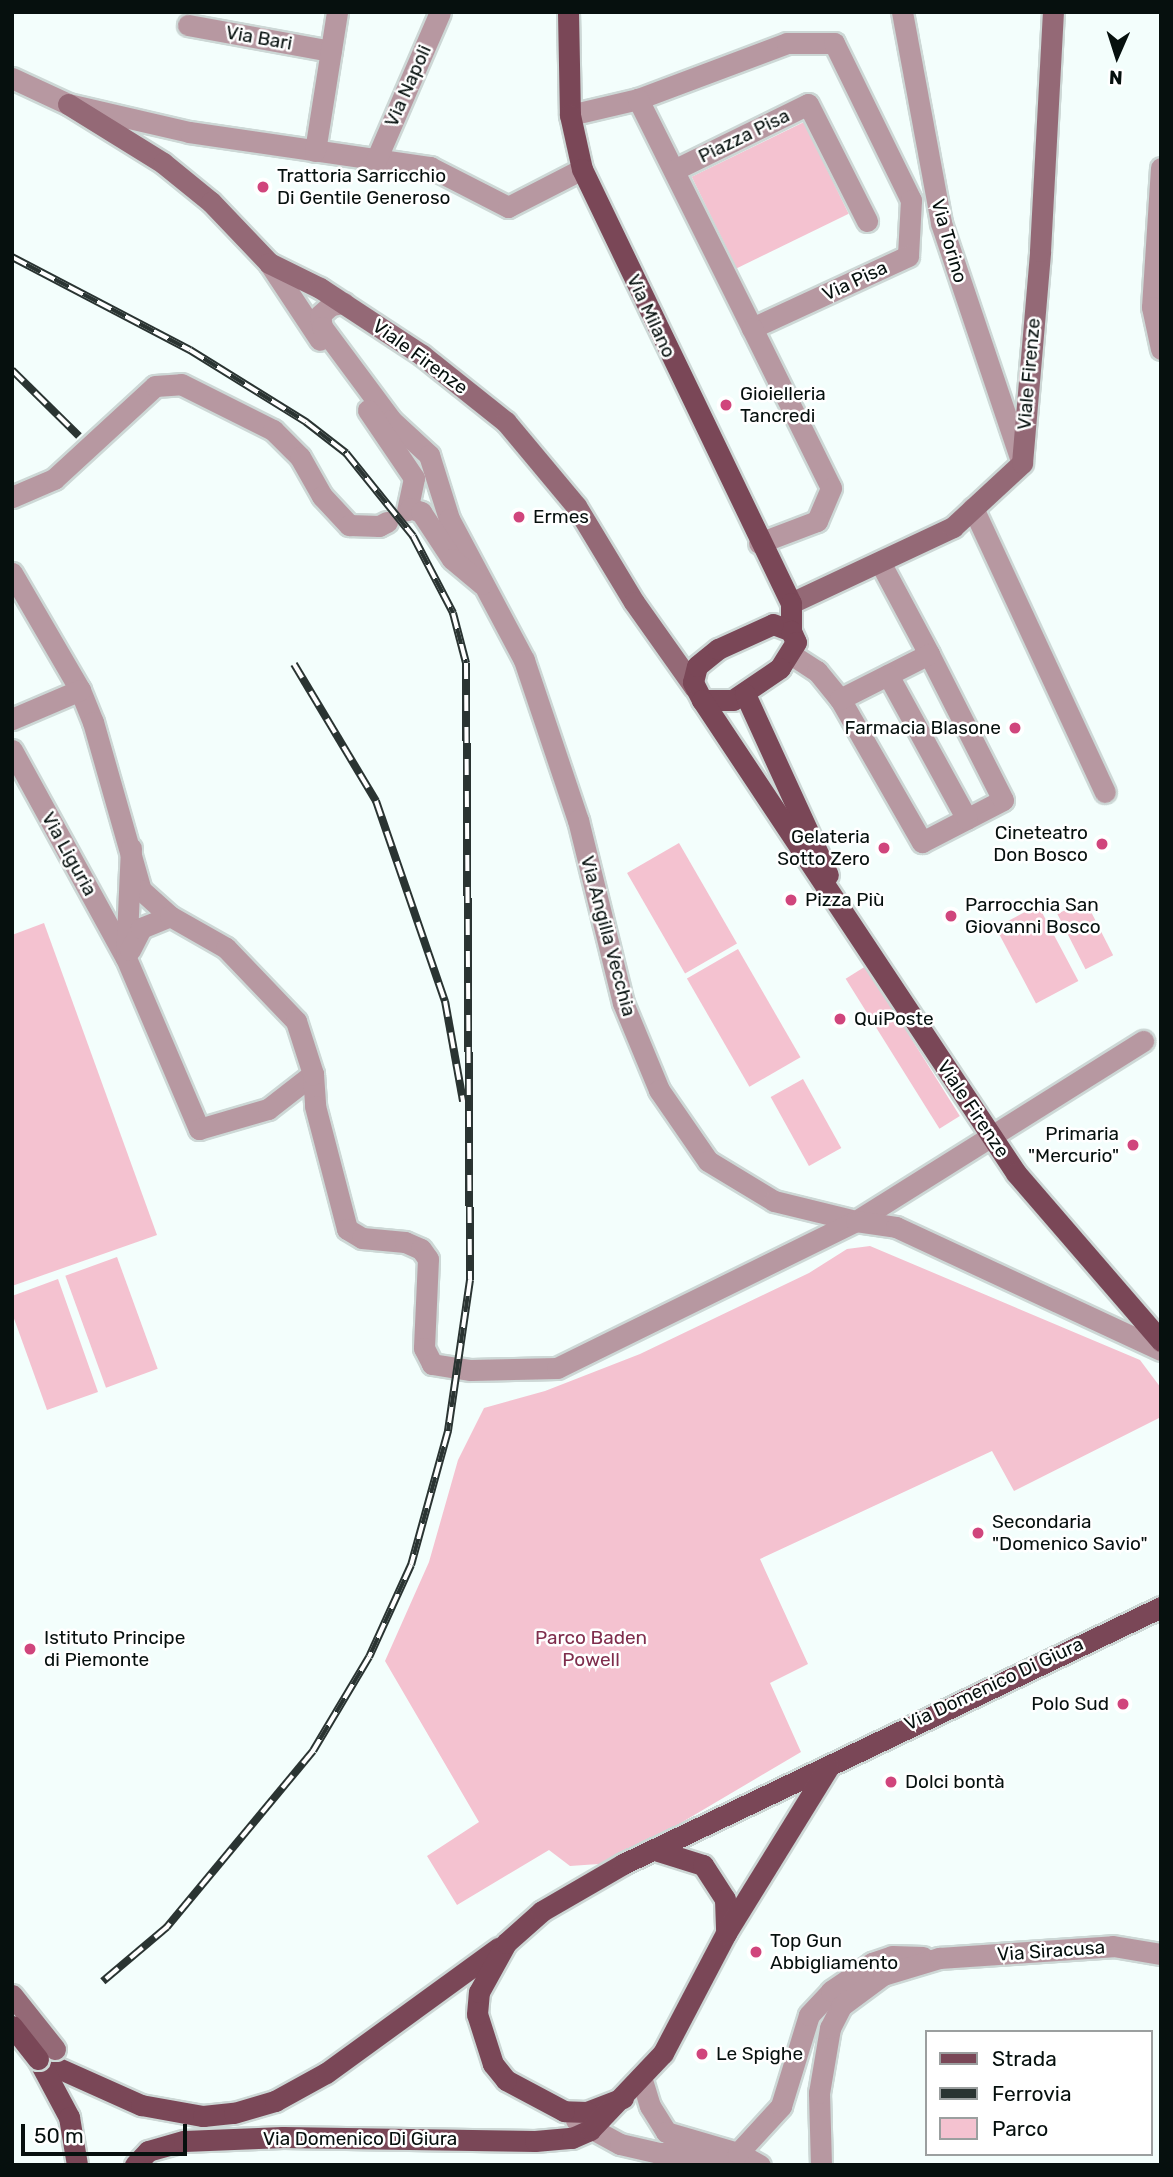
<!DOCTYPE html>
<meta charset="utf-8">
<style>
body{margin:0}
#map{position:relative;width:1173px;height:2177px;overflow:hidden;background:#f3fefc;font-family:Rubik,sans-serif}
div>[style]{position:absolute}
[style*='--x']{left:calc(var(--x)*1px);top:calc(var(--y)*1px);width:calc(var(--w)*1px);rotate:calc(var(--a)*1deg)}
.green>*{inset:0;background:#f4c2d0;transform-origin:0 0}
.roads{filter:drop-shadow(2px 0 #cdd8d6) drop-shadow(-2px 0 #cdd8d6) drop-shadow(0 2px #cdd8d6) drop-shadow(0 -2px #cdd8d6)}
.street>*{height:21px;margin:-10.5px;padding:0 10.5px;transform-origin:10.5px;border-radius:10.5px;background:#b798a1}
.secondary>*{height:21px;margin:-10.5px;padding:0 10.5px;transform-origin:10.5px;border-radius:10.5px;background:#946976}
.primary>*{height:21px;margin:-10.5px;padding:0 10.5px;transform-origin:10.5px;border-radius:10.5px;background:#7a4757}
.rail>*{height:8px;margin-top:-4px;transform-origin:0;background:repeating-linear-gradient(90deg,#fff 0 16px,#2a3432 0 32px);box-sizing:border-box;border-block:2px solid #2a3432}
.bridges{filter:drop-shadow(2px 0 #cdd8d6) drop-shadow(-2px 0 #cdd8d6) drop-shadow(0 2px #cdd8d6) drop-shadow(0 -2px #cdd8d6)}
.secondary-bridge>*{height:21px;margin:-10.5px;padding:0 10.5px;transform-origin:10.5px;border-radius:10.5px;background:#946976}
.primary-bridge>*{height:21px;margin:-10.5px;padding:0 10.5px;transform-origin:10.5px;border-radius:10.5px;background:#7a4757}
.dots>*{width:19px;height:19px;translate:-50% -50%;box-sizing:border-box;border:4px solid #fff;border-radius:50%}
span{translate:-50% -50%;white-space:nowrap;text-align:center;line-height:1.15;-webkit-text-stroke:5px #fff;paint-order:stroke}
.street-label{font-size:19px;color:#06100e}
.poi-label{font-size:19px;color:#06100e}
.left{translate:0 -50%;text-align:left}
.right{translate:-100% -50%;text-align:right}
.park-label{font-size:19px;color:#7f2e4d}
.frame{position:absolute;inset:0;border:14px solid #06100e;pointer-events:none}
.legend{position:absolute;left:925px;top:2030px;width:228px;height:126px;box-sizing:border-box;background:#fff;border:2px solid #9b9f9f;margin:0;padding:9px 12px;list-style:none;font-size:21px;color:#06100e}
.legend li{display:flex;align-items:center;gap:14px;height:35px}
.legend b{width:35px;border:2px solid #9b9f9f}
.north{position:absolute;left:1082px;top:21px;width:70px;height:70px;-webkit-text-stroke:5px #fff;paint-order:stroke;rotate:183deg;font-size:19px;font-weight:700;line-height:28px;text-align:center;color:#06100e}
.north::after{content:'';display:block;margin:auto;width:24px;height:32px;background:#06100e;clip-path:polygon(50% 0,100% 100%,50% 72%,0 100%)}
.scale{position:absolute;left:21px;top:2124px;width:166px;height:32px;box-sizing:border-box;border:4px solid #06100e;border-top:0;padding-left:9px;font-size:21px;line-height:24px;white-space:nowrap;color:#06100e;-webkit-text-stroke:5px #fff;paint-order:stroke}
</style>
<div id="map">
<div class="green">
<div style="left:804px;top:122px;width:102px;height:125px;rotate:64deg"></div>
<div style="left:679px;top:843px;width:116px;height:60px;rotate:60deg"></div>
<div style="left:1085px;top:900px;width:62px;height:31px;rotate:63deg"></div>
<div style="left:1038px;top:905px;width:86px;height:48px;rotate:62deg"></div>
<div style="clip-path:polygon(44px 923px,157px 1235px,12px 1286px,12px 935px)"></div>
<div style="left:738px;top:949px;width:125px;height:59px;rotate:60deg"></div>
<div style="left:866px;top:966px;width:177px;height:24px;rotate:58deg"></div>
<div style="left:803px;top:1079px;width:79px;height:37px;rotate:61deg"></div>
<div style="clip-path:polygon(870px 1246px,1140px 1360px,1161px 1388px,1161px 1417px,1014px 1491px,992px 1451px,760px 1559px,808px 1664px,770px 1683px,801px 1752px,613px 1863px,570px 1866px,549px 1850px,457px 1905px,427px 1856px,479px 1822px,385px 1661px,429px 1562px,458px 1460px,484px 1408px,545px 1391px,640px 1354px,809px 1273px,847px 1249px)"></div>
<div style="left:117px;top:1257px;width:119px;height:55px;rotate:70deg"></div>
<div style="clip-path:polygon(58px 1279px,98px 1392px,47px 1410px,12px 1313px,12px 1296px)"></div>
</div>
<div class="roads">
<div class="street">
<div style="--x:902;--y:12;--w:215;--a:79.5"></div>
<div style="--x:941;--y:223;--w:253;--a:71.4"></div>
<div style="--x:188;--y:25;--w:145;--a:10.3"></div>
<div style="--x:12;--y:78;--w:62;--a:24.9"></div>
<div style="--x:68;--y:104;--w:124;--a:13"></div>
<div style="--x:189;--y:132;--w:244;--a:8.3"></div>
<div style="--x:430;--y:167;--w:88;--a:27.1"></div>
<div style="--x:508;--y:207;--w:83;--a:-27.2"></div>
<div style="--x:570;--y:115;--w:70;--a:-13.2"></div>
<div style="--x:638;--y:99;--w:159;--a:-20.6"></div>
<div style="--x:787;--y:43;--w:47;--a:0"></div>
<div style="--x:834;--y:43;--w:175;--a:63.9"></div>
<div style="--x:911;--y:200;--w:56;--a:93.1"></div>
<div style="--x:908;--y:256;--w:172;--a:155.2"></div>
<div style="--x:752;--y:328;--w:256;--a:-116.5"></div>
<div style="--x:315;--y:151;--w:141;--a:-81"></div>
<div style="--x:376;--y:160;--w:161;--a:-66.6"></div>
<div style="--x:1161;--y:168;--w:139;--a:93.7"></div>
<div style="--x:1152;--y:307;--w:43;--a:77.9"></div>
<div style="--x:674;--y:170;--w:149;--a:-26.2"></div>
<div style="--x:808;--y:104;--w:131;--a:63.2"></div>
<div style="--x:269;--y:263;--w:92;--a:56.5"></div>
<div style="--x:344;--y:303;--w:13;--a:171"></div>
<div style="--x:331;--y:305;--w:15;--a:138"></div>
<div style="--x:320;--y:315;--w:12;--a:81"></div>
<div style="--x:322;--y:327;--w:116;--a:53.4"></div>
<div style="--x:391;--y:420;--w:52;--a:42.6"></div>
<div style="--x:429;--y:455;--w:67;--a:72.6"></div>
<div style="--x:449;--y:519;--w:160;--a:62"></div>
<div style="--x:524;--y:660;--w:169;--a:71.4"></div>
<div style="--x:578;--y:820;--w:188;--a:76.2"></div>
<div style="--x:623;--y:1003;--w:94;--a:67.5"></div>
<div style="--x:659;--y:1090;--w:86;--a:55.4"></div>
<div style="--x:708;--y:1161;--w:77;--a:31.2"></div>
<div style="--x:774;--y:1201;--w:84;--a:13.7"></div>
<div style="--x:856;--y:1221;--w:339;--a:-32.1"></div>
<div style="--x:752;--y:328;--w:178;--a:63.7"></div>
<div style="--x:831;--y:488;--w:36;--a:113"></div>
<div style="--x:817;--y:521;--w:62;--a:159.2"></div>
<div style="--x:368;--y:410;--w:82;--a:55.9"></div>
<div style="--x:414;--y:478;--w:33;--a:102"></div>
<div style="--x:12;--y:497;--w:46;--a:-23.2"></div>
<div style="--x:54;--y:479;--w:137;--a:-42.6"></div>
<div style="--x:155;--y:386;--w:26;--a:-4"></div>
<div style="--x:181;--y:384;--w:103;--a:26.6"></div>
<div style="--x:273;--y:430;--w:38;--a:45"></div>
<div style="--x:300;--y:457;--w:45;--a:60.6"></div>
<div style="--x:322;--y:496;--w:40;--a:47"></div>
<div style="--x:349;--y:525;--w:30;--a:2"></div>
<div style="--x:379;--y:526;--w:9;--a:-27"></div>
<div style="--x:410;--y:508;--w:12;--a:20"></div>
<div style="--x:421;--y:512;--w:56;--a:56.6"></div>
<div style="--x:452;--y:559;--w:39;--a:40"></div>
<div style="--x:973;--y:508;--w:313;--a:65.1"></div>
<div style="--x:881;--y:564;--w:102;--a:61.9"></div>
<div style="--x:12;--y:573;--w:135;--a:59.8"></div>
<div style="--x:80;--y:690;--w:35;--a:68"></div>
<div style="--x:93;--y:722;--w:175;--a:74.1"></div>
<div style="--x:141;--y:890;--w:39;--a:42"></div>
<div style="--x:792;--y:655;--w:30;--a:33"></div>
<div style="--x:817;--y:671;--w:36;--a:51"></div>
<div style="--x:840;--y:699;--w:165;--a:60.2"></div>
<div style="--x:922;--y:842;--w:91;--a:-27.4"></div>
<div style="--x:1003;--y:800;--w:164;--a:-116.9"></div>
<div style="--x:929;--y:654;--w:100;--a:153.2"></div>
<div style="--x:888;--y:675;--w:164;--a:61.3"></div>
<div style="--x:12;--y:719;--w:74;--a:-23.1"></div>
<div style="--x:12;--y:750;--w:237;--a:61.3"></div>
<div style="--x:131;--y:848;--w:110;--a:92.6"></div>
<div style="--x:126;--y:958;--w:186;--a:66.9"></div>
<div style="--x:199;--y:1129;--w:72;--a:-16.2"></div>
<div style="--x:268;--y:1109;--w:57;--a:-37.9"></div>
<div style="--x:313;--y:1074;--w:32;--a:86"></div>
<div style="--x:315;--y:1106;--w:127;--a:75.4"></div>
<div style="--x:347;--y:1229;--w:17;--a:31"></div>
<div style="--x:362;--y:1238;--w:43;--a:5.3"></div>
<div style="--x:405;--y:1242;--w:17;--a:24"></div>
<div style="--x:421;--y:1249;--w:12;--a:55"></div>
<div style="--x:428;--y:1259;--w:89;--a:92.6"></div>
<div style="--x:424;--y:1348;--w:18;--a:63"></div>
<div style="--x:432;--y:1364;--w:39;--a:9"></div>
<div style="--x:471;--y:1370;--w:86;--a:-1.3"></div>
<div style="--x:557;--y:1368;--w:333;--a:-26.2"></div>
<div style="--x:856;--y:1221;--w:40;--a:8.5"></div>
<div style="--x:896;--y:1227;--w:292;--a:24.9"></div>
<div style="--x:130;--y:950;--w:25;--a:-63"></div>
<div style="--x:141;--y:928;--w:31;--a:-22"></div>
<div style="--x:170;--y:916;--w:64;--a:29.7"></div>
<div style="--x:226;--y:948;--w:101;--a:46.2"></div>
<div style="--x:296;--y:1021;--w:56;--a:72.2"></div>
<div style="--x:642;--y:2080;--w:27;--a:73"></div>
<div style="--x:650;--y:2106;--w:31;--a:58"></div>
<div style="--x:666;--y:2132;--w:75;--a:16.3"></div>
<div style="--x:738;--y:2153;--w:25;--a:29"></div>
<div style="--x:576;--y:2120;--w:50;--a:28.6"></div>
<div style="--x:620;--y:2144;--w:40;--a:13"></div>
<div style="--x:659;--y:2153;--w:79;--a:0"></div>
<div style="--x:733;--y:2165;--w:13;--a:-67"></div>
<div style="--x:738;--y:2153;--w:64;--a:-47.5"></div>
<div style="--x:781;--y:2106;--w:95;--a:-72.9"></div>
<div style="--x:809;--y:2015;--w:33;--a:-47"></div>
<div style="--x:831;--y:1991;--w:50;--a:-34.3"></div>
<div style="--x:872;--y:1963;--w:21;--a:-19"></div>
<div style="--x:892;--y:1956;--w:31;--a:2"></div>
<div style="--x:821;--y:2165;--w:72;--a:-91.6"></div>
<div style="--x:819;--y:2093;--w:66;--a:-80.4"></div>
<div style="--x:830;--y:2028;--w:25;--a:-63"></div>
<div style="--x:841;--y:2006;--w:52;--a:-36.4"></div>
<div style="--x:883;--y:1975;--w:59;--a:-16.9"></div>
<div style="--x:939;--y:1958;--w:174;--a:-3.9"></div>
<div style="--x:1113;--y:1946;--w:49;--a:9.5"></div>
</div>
<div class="secondary">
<div style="--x:68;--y:104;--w:112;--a:31.8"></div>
<div style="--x:163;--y:163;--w:62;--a:39.1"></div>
<div style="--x:211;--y:202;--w:84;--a:46.4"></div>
<div style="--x:269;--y:263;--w:57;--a:26.1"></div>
<div style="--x:320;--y:288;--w:122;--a:33.3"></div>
<div style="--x:422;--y:355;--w:107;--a:38.6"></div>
<div style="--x:506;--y:422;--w:109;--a:50.2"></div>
<div style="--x:576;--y:506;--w:112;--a:58.9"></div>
<div style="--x:634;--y:602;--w:105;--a:54.7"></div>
<div style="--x:791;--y:603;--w:179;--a:-25.1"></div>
<div style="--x:953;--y:527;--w:94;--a:-42.8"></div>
<div style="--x:1022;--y:463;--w:213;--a:-85.1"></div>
<div style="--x:1040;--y:251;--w:239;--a:-86.9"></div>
</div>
<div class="primary">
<div style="--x:568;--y:12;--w:103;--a:88.9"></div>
<div style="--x:570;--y:115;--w:55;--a:77.5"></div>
<div style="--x:582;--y:169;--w:482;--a:64.3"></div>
<div style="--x:791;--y:603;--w:28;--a:90"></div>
<div style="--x:773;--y:624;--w:19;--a:21"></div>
<div style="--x:791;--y:631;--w:12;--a:66"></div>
<div style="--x:796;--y:642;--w:31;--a:122"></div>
<div style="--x:780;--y:668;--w:57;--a:145.8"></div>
<div style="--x:733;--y:700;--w:31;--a:180"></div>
<div style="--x:702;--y:700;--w:20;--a:-117"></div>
<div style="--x:693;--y:682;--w:16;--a:-76"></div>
<div style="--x:697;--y:666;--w:27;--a:-39"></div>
<div style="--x:718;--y:649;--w:60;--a:-24.4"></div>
<div style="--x:745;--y:694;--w:199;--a:65.4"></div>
<div style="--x:702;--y:700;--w:568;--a:56.42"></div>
<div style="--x:1016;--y:1173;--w:222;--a:49.2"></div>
<div style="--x:658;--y:1851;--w:47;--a:17.3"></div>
<div style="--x:703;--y:1865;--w:40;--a:57.1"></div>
<div style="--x:725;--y:1899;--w:34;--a:88"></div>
<div style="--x:38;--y:2059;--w:113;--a:24.1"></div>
<div style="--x:141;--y:2105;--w:63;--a:10.1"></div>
<div style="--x:203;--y:2116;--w:31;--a:-6"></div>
<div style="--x:234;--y:2113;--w:43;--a:-16.3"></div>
<div style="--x:275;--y:2101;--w:58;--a:-28.8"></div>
<div style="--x:326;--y:2073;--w:213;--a:-36"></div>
<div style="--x:38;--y:2059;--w:66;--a:61.9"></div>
<div style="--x:69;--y:2117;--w:49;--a:80.5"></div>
<div style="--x:623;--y:2098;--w:39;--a:159"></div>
<div style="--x:587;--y:2112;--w:23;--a:-178"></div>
<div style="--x:564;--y:2111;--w:66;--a:-151.9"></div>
<div style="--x:506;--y:2080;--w:21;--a:-129"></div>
<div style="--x:493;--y:2064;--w:52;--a:-107.7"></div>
<div style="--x:477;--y:2014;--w:22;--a:-85"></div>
<div style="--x:479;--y:1992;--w:56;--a:-61.1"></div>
<div style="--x:506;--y:1943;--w:48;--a:-41.6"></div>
<div style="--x:542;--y:1911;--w:94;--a:-30.1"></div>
<div style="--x:623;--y:1864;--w:596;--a:-25.53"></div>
<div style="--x:135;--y:2165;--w:19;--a:-47"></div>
<div style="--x:148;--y:2151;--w:37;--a:-16"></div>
<div style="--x:184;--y:2141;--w:99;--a:-2.3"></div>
<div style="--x:283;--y:2137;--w:252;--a:0.9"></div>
<div style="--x:535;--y:2141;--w:37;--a:-5"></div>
<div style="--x:572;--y:2138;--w:20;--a:-24"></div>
<div style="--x:590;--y:2130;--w:106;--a:-46.5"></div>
<div style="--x:663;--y:2053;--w:136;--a:-62.3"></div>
<div style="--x:726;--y:1933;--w:194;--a:-58.3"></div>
</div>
</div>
<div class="rail">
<div style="--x:12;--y:257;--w:201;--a:27.6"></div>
<div style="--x:190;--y:350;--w:137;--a:31.8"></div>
<div style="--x:306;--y:422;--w:51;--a:37.8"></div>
<div style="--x:346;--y:453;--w:107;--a:51.1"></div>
<div style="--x:413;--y:536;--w:87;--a:62.5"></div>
<div style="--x:453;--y:613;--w:52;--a:75.4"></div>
<div style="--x:466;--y:663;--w:617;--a:89.63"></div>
<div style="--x:470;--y:1280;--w:153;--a:98.3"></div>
<div style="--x:448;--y:1431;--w:139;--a:105.4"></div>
<div style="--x:411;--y:1565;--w:101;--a:114.5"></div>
<div style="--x:369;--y:1657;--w:109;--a:120.8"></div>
<div style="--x:313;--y:1751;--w:229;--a:129.7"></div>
<div style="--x:167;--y:1927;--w:84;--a:139.8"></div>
<div style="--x:12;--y:370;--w:94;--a:44.6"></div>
<div style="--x:294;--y:664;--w:160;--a:59.1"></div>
<div style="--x:376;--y:801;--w:212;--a:71"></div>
<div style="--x:445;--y:1001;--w:102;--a:79.8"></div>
</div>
<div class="bridges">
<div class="secondary-bridge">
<div style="--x:12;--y:1995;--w:69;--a:51.5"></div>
</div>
<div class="primary-bridge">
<div style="--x:12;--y:2026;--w:42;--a:51.8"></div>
</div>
</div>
<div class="dots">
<div style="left:263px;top:187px;background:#d0457c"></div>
<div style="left:726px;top:405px;background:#d0457c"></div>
<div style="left:519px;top:517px;background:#d0457c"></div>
<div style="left:1015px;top:728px;background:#d0457c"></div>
<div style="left:1102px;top:844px;background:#d0457c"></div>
<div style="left:884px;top:848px;background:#d0457c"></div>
<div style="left:791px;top:900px;background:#d0457c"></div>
<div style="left:951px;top:916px;background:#d0457c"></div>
<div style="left:840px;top:1019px;background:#d0457c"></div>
<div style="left:1133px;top:1145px;background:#d0457c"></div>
<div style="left:978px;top:1533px;background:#d0457c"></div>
<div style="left:30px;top:1649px;background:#d0457c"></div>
<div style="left:1123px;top:1704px;background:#d0457c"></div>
<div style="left:891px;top:1782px;background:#d0457c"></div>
<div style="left:756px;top:1952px;background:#d0457c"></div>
<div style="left:702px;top:2054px;background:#d0457c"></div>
</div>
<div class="street-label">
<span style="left:259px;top:38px;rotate:10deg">Via Bari</span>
<span style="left:408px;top:86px;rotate:-66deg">Via Napoli</span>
<span style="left:744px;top:136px;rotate:-26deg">Piazza Pisa</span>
<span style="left:949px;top:241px;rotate:74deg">Via Torino</span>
<span style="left:855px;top:281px;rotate:-25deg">Via Pisa</span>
<span style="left:651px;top:316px;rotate:65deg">Via Milano</span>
<span style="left:420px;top:357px;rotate:36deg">Viale Firenze</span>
<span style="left:1029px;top:374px;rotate:-85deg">Viale Firenze</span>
<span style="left:69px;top:854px;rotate:61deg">Via Liguria</span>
<span style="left:608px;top:936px;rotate:75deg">Via Angilla Vecchia</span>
<span style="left:973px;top:1109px;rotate:56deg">Viale Firenze</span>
<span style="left:994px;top:1684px;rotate:-25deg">Via Domenico Di Giura</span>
<span style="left:1051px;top:1951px;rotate:-4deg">Via Siracusa</span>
<span style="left:360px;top:2139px">Via Domenico Di Giura</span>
</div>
<div class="poi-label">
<span class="left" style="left:277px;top:187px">Trattoria Sarricchio<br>Di Gentile Generoso</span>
<span class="left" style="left:740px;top:405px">Gioielleria<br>Tancredi</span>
<span class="left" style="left:533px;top:517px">Ermes</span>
<span class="right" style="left:1001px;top:728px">Farmacia Blasone</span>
<span class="right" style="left:1088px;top:844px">Cineteatro<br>Don Bosco</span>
<span class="right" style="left:870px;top:848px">Gelateria<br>Sotto Zero</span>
<span class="left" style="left:805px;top:900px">Pizza Più</span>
<span class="left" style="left:965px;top:916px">Parrocchia San<br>Giovanni Bosco</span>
<span class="left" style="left:854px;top:1019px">QuiPoste</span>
<span class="right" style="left:1119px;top:1145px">Primaria<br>"Mercurio"</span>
<span class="left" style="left:992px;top:1533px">Secondaria<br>"Domenico Savio"</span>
<span class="left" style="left:44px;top:1649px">Istituto Principe<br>di Piemonte</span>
<span class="right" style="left:1109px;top:1704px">Polo Sud</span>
<span class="left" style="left:905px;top:1782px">Dolci bontà</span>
<span class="left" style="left:770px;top:1952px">Top Gun<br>Abbigliamento</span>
<span class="left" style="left:716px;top:2054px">Le Spighe</span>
</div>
<div class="park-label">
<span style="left:591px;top:1649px">Parco Baden<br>Powell</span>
</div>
<div class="frame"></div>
<ul class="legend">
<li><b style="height:9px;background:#7a4757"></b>Strada</li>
<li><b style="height:9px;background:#2a3432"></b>Ferrovia</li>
<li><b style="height:19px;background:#f4c2d0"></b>Parco</li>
</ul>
<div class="north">N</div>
<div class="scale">50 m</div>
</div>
